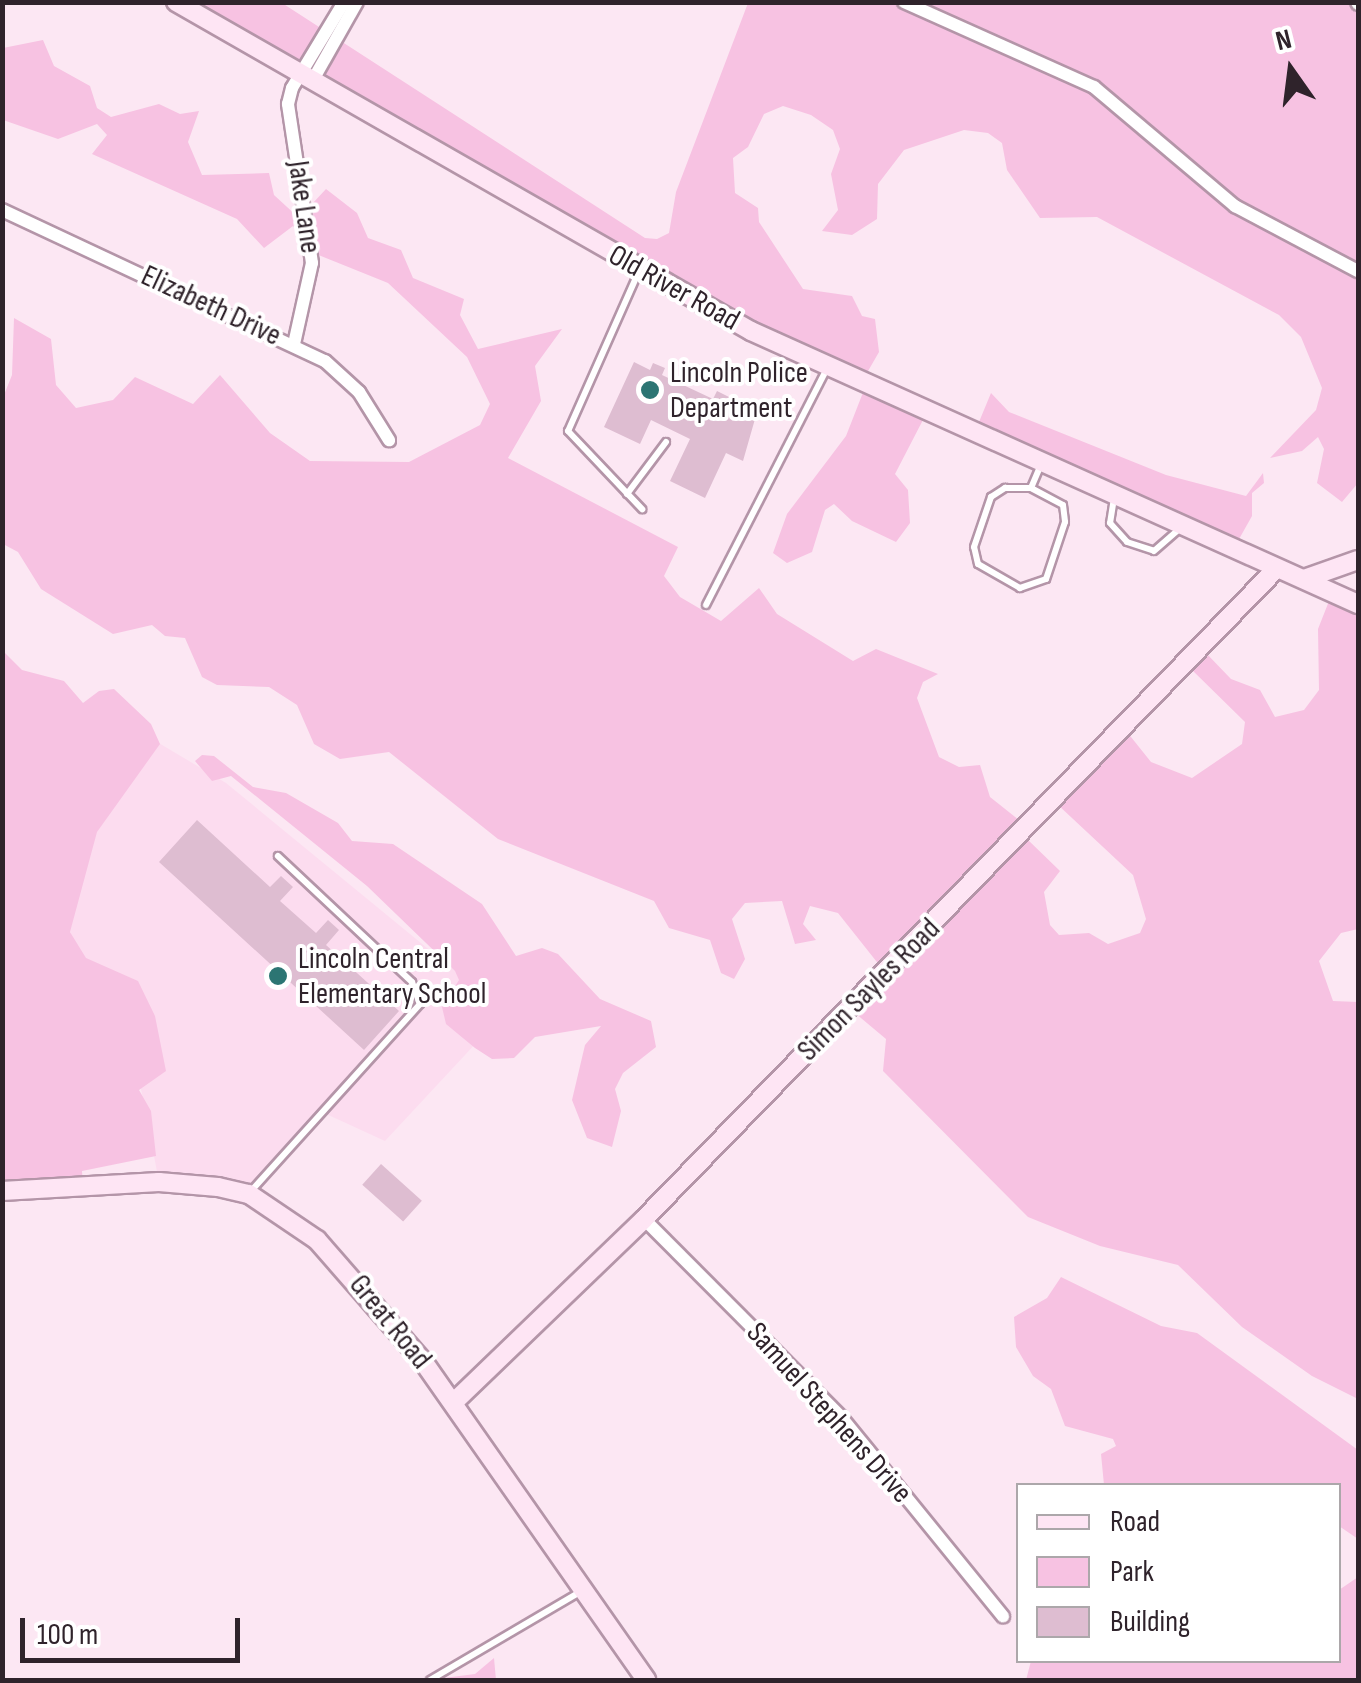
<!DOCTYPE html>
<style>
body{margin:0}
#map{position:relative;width:1361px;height:1683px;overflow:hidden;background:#fce7f3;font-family:"Sofia Sans Condensed",sans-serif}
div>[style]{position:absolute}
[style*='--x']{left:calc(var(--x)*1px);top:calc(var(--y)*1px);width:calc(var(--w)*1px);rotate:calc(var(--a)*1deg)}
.built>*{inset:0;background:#fcdcef}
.green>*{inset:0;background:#f7c2e2}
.building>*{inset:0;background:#debdd1;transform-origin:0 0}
.roads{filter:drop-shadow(2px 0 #b495a8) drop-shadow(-2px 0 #b495a8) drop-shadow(0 2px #b495a8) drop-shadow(0 -2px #b495a8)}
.lane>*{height:6px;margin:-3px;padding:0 3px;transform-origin:3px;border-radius:3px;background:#fff}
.street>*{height:12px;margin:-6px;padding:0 6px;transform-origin:6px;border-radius:6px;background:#fff}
.secondary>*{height:18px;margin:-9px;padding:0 9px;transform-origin:9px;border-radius:9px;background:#fee5f4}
.dots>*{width:28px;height:28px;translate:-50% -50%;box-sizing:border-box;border:5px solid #fff;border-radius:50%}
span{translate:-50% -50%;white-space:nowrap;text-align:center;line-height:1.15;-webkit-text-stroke:8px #fff;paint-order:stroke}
.street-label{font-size:30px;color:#2f232b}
.poi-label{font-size:30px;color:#2f232b}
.left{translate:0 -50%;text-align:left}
.frame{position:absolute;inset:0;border:5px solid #2f232b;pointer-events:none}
.legend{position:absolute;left:1016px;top:1483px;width:325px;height:180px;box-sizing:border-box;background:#fff;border:2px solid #aca7aa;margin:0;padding:12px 18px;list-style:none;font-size:30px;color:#2f232b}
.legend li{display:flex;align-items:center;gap:20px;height:50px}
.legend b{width:50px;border:2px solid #aca7aa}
.north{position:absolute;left:1241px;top:20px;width:100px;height:100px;-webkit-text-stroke:8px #fff;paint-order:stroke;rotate:346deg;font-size:28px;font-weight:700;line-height:40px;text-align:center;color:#2f232b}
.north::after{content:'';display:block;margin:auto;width:35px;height:45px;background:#2f232b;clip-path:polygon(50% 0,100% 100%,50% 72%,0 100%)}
.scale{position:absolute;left:20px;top:1618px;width:220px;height:45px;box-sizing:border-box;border:5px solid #2f232b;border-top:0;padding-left:12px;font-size:30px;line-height:35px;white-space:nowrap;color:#2f232b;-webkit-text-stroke:8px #fff;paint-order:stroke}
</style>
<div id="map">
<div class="built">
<div style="clip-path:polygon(152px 739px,226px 783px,505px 1012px,385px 1141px,324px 1113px,249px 1194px,159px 1182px,125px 1006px,79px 959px,68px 925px,76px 860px)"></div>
</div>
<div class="green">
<div style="clip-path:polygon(182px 3px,282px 3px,645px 238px,657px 239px,669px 233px,676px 192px,748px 3px,1358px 3px,1358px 483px,1342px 502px,1317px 483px,1324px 449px,1318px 437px,1302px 451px,1270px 458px,1316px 410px,1322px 388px,1301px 337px,1279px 315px,1097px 217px,1040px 218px,1007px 170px,1002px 143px,988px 133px,964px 130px,904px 150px,878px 184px,877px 219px,852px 235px,822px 231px,838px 210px,831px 174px,840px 149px,833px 130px,811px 115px,783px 106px,764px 114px,748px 147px,733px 158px,735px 193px,758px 208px,759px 222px,803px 289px,852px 296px,862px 316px,875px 319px,879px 352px,860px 385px)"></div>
<div style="clip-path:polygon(43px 40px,54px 66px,90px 86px,97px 108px,111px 117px,159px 104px,180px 114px,199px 111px,188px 142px,202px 175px,269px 173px,274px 195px,299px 218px,326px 189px,357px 213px,368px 238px,401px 250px,413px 278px,464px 299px,460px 315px,478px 349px,562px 329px,535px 366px,541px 401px,508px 458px,678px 547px,664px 576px,680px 597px,721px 621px,759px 588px,777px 614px,853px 661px,876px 649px,938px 674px,923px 682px,917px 698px,939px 757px,959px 767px,980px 765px,990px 797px,1029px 828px,1026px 838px,1060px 871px,1044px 892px,1050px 925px,1059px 935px,1089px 933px,1108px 944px,1140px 933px,1146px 919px,1133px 875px,1057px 804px,1127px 732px,1151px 762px,1192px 778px,1242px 744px,1245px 722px,1190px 668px,1205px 652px,1231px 679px,1260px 690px,1275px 717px,1304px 710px,1319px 690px,1318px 629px,1331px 596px,1358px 607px,1358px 929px,1341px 933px,1319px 961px,1333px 1001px,1358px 1002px,1358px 1399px,1312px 1376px,1242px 1327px,1178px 1265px,1100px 1246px,1028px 1217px,883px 1071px,886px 1039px,855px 1013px,888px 976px,838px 913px,810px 906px,803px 924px,816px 940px,795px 944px,782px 901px,745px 903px,732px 919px,745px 959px,734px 979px,721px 973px,710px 940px,669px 928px,654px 901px,498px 839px,389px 752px,340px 759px,314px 744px,297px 705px,269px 687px,217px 685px,202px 677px,185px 638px,165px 636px,152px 625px,113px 634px,41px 589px,18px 552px,3px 544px,2px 400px,12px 375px,14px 318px,51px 339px,56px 385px,76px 408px,113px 400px,135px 377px,193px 404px,220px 375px,270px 433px,310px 461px,409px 462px,480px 425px,490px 404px,467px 357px,388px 283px,316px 254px,293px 226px,264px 248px,237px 219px,92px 154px,107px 135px,97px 124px,58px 139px,3px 120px,3px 48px)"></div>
<div style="clip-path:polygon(864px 390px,925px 416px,895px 474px,908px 490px,910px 523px,896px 542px,852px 521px,834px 504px,825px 510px,812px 552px,787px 563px,773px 553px,787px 514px,846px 436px)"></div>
<div style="clip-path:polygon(991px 393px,1009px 412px,1166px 475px,1246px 496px,1263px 473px,1264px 483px,1252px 493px,1252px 516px,1234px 548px,974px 434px)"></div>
<div style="clip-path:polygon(2px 650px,22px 670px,64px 681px,83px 703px,99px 691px,114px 689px,151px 724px,160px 744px,97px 832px,70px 932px,86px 958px,138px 981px,155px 1016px,166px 1071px,139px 1090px,151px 1111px,156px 1156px,82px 1171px,83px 1187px,2px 1196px)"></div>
<div style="clip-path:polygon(202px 755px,214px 756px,253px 787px,286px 793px,338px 823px,352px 841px,393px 844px,482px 904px,516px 956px,542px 948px,558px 954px,600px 999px,651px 1021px,656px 1047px,623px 1073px,615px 1089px,621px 1111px,612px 1147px,587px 1138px,572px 1100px,585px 1045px,601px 1026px,535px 1037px,514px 1058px,492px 1059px,475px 1048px,446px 1024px,442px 1007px,459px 980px,455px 971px,367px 886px,231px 776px,212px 781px,195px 761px)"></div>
<div style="clip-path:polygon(1061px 1277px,1161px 1326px,1197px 1333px,1358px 1450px,1358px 1539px,1339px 1526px,1338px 1486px,1104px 1485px,1101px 1454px,1116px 1446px,1113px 1439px,1065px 1426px,1051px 1389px,1033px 1376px,1016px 1347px,1014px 1317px,1047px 1298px)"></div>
<div style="clip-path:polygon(1358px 1577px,1358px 1680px,1026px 1680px,1031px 1661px,1338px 1660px,1339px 1590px)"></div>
<div style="clip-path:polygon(494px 1658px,496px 1680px,428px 1680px,475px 1674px)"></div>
</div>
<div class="building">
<div style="clip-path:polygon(634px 362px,650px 370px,653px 363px,665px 368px,662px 375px,713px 399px,717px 391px,733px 399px,729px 407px,755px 419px,743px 461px,726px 453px,705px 498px,670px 481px,690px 439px,651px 420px,640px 444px,604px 427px)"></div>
<div style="clip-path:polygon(197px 820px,270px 887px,281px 876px,293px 887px,280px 901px,316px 933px,328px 920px,339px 930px,326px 945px,399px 1011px,364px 1050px,159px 862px)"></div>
<div style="left:381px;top:1164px;width:55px;height:28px;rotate:42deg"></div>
</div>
<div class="roads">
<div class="lane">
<div style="--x:639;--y:271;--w:175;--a:113.9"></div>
<div style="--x:568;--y:431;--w:108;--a:46.5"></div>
<div style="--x:1031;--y:488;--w:36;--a:28"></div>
<div style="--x:1063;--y:505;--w:17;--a:83"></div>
<div style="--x:1065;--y:522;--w:60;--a:108.4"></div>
<div style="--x:1046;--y:579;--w:28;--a:161"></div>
<div style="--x:1020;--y:588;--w:48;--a:-150.3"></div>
<div style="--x:978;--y:564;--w:17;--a:-103"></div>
<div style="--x:974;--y:547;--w:53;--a:-71.2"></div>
<div style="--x:991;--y:497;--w:17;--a:-33"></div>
<div style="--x:1005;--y:488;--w:26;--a:0"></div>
<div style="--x:1031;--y:488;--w:25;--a:-67"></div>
<div style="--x:627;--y:494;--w:65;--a:-53.1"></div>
<div style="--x:1114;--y:498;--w:25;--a:99"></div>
<div style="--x:1110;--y:523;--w:25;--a:48"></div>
<div style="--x:1127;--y:542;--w:28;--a:18"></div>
<div style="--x:1154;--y:551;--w:35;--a:-41"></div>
<div style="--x:706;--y:605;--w:265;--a:-62.9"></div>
<div style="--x:252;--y:1190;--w:251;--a:-47.9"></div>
<div style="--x:420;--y:1004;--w:23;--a:-110"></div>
<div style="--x:412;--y:982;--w:184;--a:-136.8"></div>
<div style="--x:430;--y:1680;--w:176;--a:-30.4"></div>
</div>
<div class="street">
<div style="--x:904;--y:2;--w:208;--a:24.1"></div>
<div style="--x:1094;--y:87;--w:185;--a:40.2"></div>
<div style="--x:1235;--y:206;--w:139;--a:27.9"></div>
<div style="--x:1357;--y:2;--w:2;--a:63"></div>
<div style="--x:314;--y:78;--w:87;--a:-60.5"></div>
<div style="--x:2;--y:210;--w:357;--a:25.1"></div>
<div style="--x:325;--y:361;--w:46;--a:42.4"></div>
<div style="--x:359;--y:392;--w:57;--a:58"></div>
<div style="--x:294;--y:344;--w:83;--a:-77.5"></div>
<div style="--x:312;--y:263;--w:161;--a:-98.6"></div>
<div style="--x:288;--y:104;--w:16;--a:-76"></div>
<div style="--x:292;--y:88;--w:100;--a:-58.8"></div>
<div style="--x:644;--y:1219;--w:279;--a:45.1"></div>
<div style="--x:841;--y:1417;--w:257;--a:50.9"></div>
</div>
<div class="secondary">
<div style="--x:176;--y:2;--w:662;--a:29.78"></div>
<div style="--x:751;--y:331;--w:666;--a:24.22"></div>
<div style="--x:1304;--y:579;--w:57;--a:-19.4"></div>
<div style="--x:2;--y:1191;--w:157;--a:-3.3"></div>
<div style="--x:159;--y:1182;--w:59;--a:4.8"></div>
<div style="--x:218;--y:1187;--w:32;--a:13"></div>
<div style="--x:249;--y:1194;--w:82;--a:34.1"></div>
<div style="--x:317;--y:1240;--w:164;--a:48.9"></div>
<div style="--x:425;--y:1364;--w:386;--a:55"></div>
<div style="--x:453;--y:1403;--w:265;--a:-43.9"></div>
<div style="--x:644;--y:1219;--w:907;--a:-45.8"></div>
</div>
</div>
<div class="dots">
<div style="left:650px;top:390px;background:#2c7573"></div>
<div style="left:278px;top:976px;background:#2c7573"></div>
</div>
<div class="street-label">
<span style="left:304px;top:207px;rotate:82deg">Jake Lane</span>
<span style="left:674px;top:288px;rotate:29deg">Old River Road</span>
<span style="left:211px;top:306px;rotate:25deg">Elizabeth Drive</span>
<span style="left:869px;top:990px;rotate:-45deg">Simon Sayles Road</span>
<span style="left:390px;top:1322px;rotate:51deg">Great Road</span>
<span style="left:829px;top:1413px;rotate:48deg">Samuel Stephens Drive</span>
</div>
<div class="poi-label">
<span class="left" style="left:670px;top:390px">Lincoln Police<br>Department</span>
<span class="left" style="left:298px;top:976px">Lincoln Central<br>Elementary School</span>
</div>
<div class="frame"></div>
<ul class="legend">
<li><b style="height:12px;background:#fee5f4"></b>Road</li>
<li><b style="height:28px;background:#f7c2e2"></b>Park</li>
<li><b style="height:28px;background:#debdd1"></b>Building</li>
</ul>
<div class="north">N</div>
<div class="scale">100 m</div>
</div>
